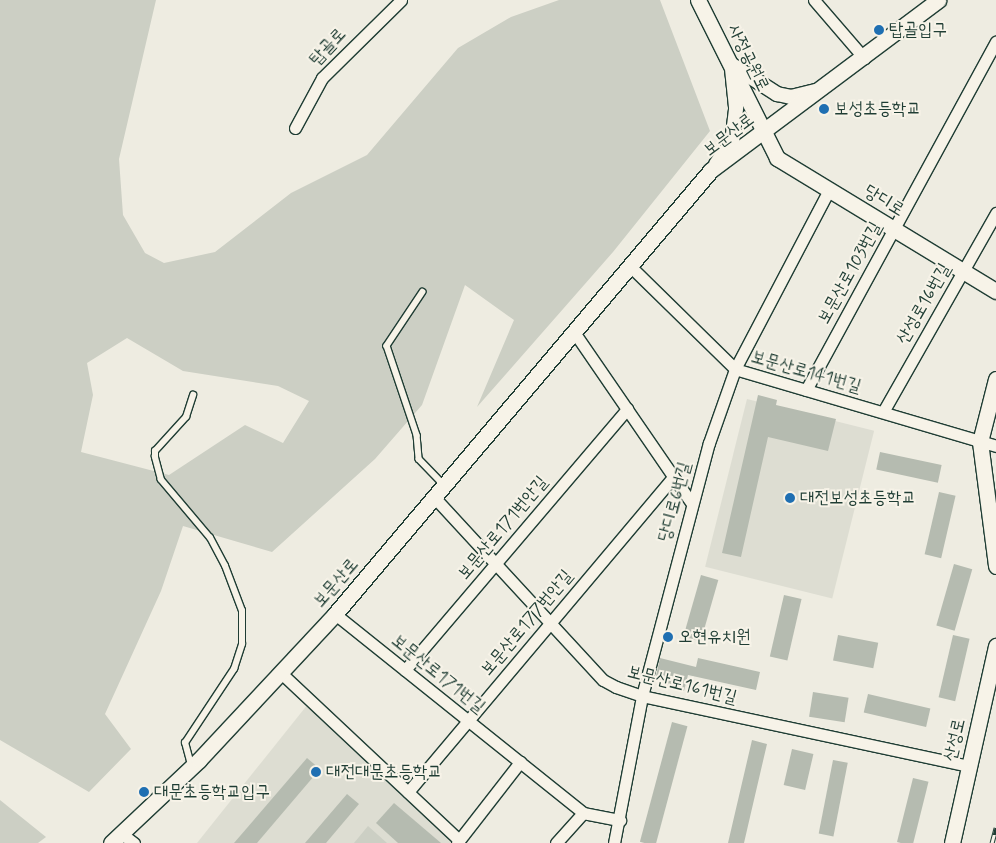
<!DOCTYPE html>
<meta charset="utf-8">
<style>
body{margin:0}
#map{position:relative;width:996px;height:843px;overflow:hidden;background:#eeece1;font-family:Mynerve,"Poor Story",sans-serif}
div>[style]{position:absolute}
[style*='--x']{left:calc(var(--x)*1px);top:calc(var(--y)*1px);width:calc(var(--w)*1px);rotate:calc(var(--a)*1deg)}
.built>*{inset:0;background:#ddddd2;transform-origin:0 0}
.green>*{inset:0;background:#cccfc4}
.building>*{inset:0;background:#b5bbb0;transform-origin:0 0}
.roads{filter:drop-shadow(1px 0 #1f3d34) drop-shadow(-1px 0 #1f3d34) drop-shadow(0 1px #1f3d34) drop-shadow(0 -1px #1f3d34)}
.service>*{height:5.5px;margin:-2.75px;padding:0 2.75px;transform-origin:2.75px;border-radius:2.75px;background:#f7f3e8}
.minor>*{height:11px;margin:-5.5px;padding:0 5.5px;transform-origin:5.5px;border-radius:5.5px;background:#f7f3e8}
.tertiary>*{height:14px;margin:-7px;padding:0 7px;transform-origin:7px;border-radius:7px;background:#f7f3e8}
.secondary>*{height:15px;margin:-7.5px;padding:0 7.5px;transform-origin:7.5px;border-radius:7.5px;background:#f7f3e8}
.rail>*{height:5px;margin-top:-2.5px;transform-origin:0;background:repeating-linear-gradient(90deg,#f7f3e8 0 9px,#1f3d34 0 18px);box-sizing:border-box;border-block:1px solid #1f3d34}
.dots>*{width:14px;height:14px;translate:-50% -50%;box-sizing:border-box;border:2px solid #f7f3e8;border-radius:50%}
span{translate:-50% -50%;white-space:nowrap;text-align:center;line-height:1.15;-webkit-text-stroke:4px #f7f3e8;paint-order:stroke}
.poi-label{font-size:18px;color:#1f3d34}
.left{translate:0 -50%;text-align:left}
.street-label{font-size:18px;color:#1f3d34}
</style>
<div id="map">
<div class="built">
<div style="left:747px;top:399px;width:131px;height:173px;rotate:14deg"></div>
<div style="clip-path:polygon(308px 704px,453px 841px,453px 843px,197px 843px)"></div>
</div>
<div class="green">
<div style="clip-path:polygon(evenodd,0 0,156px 0,119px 159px,123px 215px,145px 253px,164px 263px,215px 252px,291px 193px,367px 155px,458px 48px,511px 17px,559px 0,660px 0,710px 131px,613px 252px,477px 407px,514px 320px,465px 285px,422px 405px,375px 459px,272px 552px,183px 526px,161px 591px,105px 714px,131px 749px,89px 792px,0 740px,0 0,127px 338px,183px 371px,278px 386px,309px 401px,283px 443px,245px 425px,169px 475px,81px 452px,93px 395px,87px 363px,127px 338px)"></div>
<div style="clip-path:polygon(0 800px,46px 837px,38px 843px,0 843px)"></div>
<div style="clip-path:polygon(368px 826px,387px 843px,354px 843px)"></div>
</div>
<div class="building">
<div style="clip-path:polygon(758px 395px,777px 400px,776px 405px,836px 419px,828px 451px,768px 437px,741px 557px,722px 553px)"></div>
<div style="left:880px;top:452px;width:63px;height:18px;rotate:12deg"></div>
<div style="left:939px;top:492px;width:17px;height:64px;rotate:13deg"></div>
<div style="left:954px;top:564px;width:19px;height:64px;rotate:16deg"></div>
<div style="left:701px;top:575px;width:18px;height:64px;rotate:16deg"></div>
<div style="left:784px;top:595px;width:18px;height:63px;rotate:13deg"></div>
<div style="left:838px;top:635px;width:41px;height:26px;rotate:11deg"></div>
<div style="left:953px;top:635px;width:17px;height:64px;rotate:13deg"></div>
<div style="clip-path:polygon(660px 658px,696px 667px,698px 658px,760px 672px,756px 690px,688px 675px,684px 691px,660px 686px,656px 676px)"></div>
<div style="left:813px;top:692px;width:36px;height:25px;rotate:9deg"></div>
<div style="left:868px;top:694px;width:64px;height:19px;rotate:13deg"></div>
<div style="left:672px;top:722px;width:16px;height:124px;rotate:15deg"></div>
<div style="clip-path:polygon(752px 740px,767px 744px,750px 817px,744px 843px,728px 843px)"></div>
<div style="left:792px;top:749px;width:22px;height:37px;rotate:13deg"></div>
<div style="clip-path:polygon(307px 758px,320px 769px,257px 843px,234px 843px)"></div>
<div style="left:833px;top:760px;width:15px;height:75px;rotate:11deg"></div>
<div style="left:913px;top:778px;width:16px;height:66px;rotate:14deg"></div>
<div style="clip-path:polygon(347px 794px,359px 804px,326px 843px,305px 843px)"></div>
<div style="clip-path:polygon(394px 803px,441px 843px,398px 843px,376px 823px)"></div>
</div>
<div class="roads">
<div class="service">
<div style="--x:423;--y:292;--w:65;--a:123.7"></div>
<div style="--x:387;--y:346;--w:94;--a:71.4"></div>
<div style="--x:417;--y:435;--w:24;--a:85"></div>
<div style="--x:419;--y:459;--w:36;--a:46"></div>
<div style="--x:191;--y:765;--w:23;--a:-105"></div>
<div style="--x:185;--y:743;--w:89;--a:-56.5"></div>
<div style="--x:234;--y:669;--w:26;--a:-72"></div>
<div style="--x:242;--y:644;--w:33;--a:-90"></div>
<div style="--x:242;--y:611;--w:48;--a:-110.7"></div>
<div style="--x:225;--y:566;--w:32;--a:-118"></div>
<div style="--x:210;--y:538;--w:76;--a:-130.2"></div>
<div style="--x:161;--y:480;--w:24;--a:-105"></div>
<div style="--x:155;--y:457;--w:6;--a:-90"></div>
<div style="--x:155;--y:451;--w:46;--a:-47.6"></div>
<div style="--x:186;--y:417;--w:23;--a:-72"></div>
</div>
<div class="minor">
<div style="--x:814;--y:0;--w:77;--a:49.2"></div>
<div style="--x:295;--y:128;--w:57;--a:-61.6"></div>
<div style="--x:322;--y:78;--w:111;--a:-44.6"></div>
<div style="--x:630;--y:266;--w:147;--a:44.4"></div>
<div style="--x:735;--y:369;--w:272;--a:16.4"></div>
<div style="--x:574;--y:332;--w:206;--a:55.5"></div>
<div style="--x:806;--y:390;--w:397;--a:-61.4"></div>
<div style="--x:883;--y:412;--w:229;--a:-60.4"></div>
<div style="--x:434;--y:497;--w:249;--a:47.3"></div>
<div style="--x:603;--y:680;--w:15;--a:28"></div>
<div style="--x:616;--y:687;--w:28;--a:19"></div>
<div style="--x:642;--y:696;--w:333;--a:12.1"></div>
<div style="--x:335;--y:614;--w:318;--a:38.7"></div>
<div style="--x:583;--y:813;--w:38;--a:11"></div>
<div style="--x:405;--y:670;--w:343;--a:-49.6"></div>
<div style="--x:281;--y:673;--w:243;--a:43.2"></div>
<div style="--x:408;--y:792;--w:412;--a:-49.9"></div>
<div style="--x:122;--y:834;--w:15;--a:37"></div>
<div style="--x:457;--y:843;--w:103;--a:-52.1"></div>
<div style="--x:556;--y:843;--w:40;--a:-48"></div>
<div style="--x:614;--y:843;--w:150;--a:-79.2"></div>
<div style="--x:642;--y:696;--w:262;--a:-75.2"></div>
<div style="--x:709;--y:443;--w:78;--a:-70.6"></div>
<div style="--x:735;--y:369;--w:202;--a:-62.3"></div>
</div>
<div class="tertiary">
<div style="--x:732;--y:65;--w:54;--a:32.8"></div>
<div style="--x:777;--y:94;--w:14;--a:12"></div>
<div style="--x:791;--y:97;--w:25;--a:-14"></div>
<div style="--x:716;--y:164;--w:27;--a:-54"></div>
<div style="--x:732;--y:142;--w:35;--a:-83"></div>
<div style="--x:736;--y:107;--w:36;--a:-96"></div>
</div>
<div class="secondary">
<div style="--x:698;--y:0;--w:177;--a:63.4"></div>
<div style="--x:777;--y:158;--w:256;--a:31.3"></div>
<div style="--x:996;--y:379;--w:65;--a:104.3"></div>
<div style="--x:980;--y:442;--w:125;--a:82.6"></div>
<div style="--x:111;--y:843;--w:121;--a:-43.3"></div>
<div style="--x:199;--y:760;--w:200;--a:-47"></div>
<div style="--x:335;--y:614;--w:582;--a:-49.74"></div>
<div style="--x:711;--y:170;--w:284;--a:-36.8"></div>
<div style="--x:952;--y:843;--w:202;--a:-77.4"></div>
</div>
</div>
<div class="rail">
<div style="--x:992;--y:843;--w:16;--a:-75"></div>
</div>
<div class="dots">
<div style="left:879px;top:30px;background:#1f6fb2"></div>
<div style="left:824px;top:109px;background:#1f6fb2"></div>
<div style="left:790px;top:498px;background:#1f6fb2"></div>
<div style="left:668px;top:637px;background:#1f6fb2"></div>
<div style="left:316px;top:772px;background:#1f6fb2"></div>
<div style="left:144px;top:792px;background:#1f6fb2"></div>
</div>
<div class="poi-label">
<span class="left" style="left:889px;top:30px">탑골입구</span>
<span class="left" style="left:834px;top:109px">보성초등학교</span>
<span class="left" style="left:800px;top:498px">대전보성초등학교</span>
<span class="left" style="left:678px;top:637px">오현유치원</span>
<span class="left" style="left:326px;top:772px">대전대문초등학교</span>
<span class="left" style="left:154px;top:792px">대문초등학교입구</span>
</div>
<div class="street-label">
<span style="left:328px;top:47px;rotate:-47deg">탑골로</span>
<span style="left:748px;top:58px;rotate:64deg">사정공원로</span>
<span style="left:729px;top:135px;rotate:-37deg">보문산로</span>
<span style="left:884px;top:201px;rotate:31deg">당디로</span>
<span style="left:850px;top:273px;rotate:-61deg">보문산로103번길</span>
<span style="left:924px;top:304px;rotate:-60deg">산성로16번길</span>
<span style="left:806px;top:372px;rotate:16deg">보문산로141번길</span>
<span style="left:675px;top:502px;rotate:-75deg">당디로6번길</span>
<span style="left:503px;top:528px;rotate:-50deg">보문산로171번안길</span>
<span style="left:336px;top:583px;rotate:-49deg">보문산로</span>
<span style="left:527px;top:623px;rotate:-50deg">보문산로177번안길</span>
<span style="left:438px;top:674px;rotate:39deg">보문산로171번길</span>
<span style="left:682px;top:685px;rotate:14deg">보문산로161번길</span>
<span style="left:955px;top:740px;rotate:-77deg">산성로</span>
</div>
</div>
